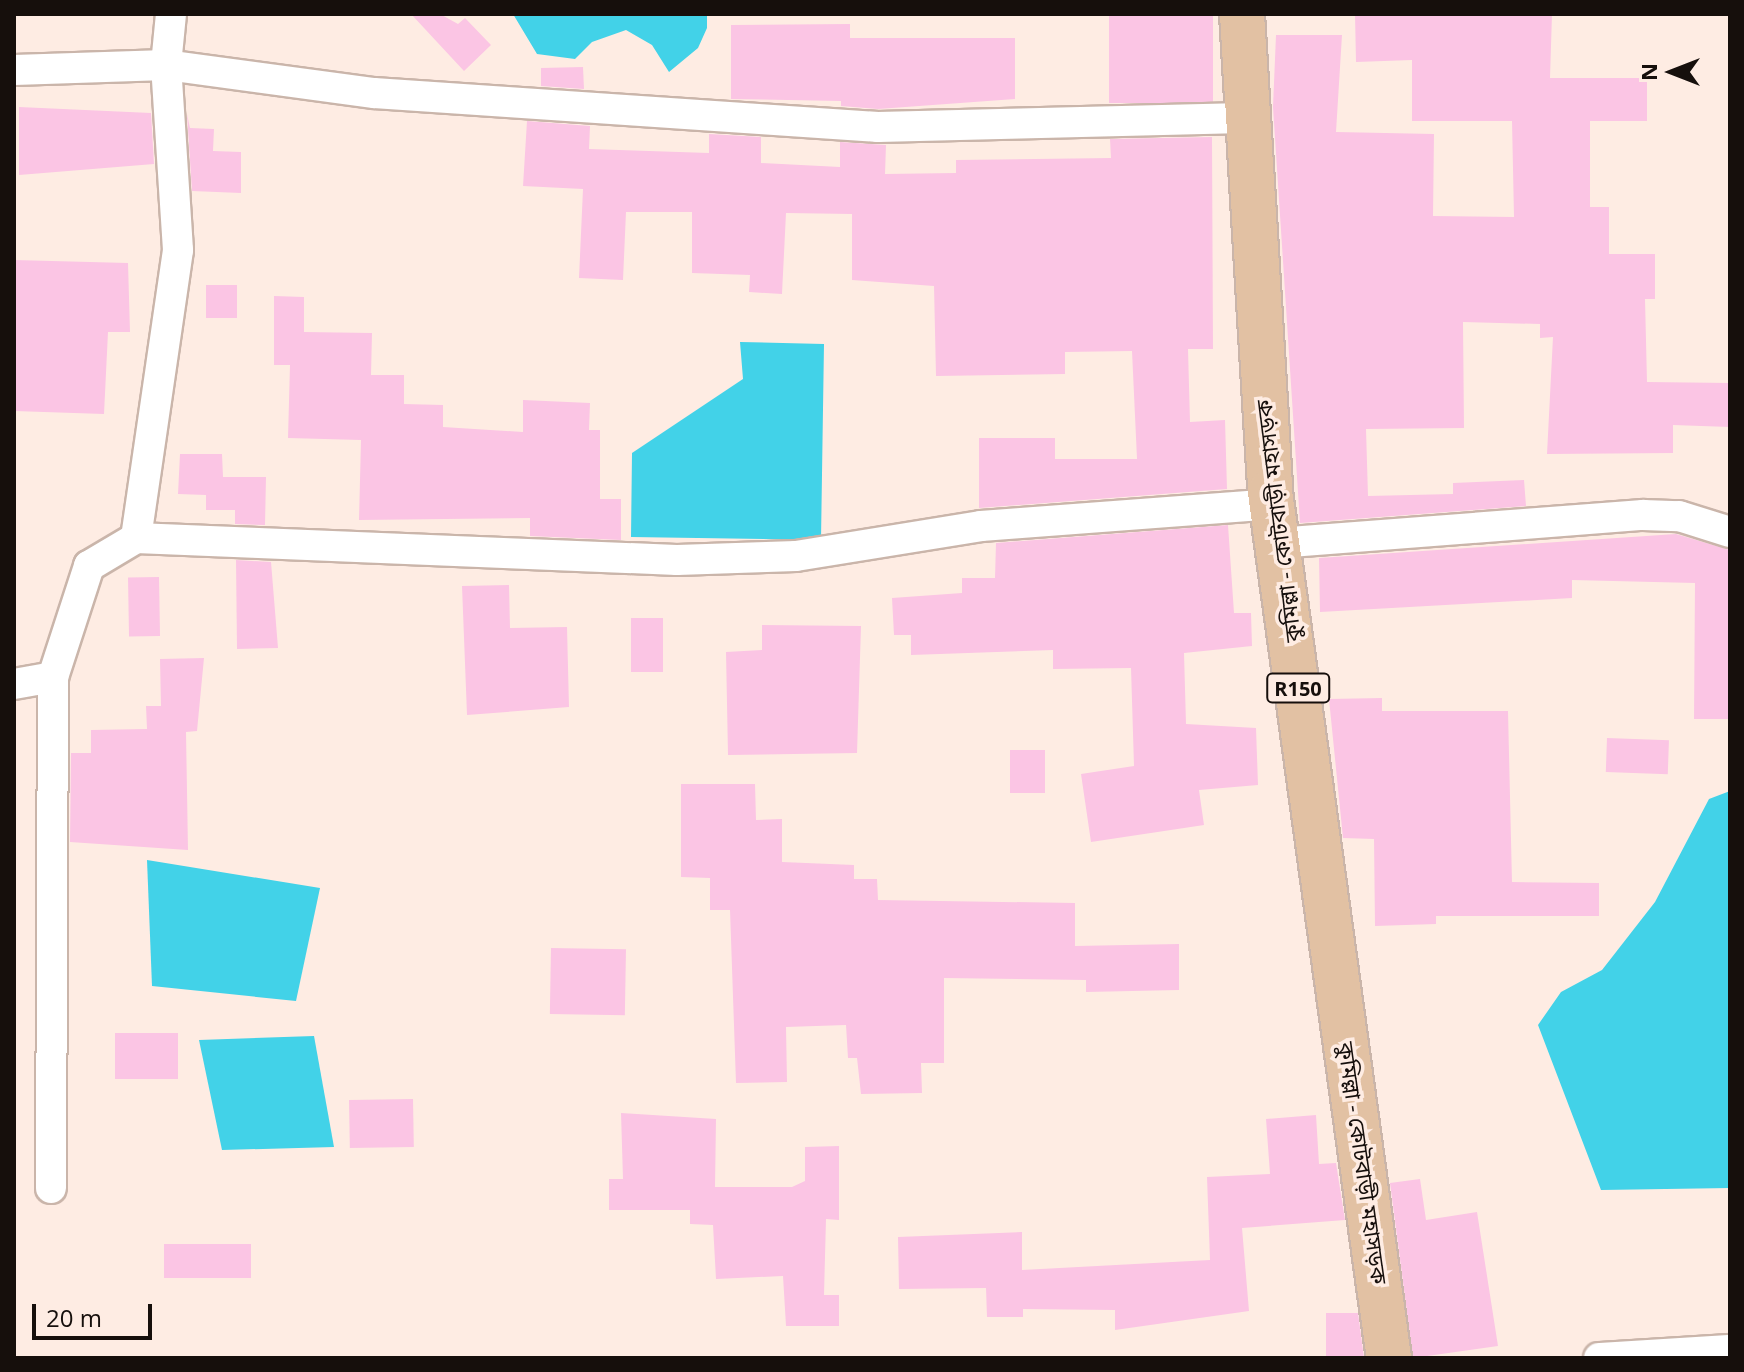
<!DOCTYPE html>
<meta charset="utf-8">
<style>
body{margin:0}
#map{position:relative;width:1744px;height:1372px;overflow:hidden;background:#feece3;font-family:"Open Sans","Noto Sans Bengali",sans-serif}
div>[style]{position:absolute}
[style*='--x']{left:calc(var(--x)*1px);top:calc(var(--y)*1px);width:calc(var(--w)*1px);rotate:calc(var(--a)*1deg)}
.water>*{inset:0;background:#42d2e8}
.building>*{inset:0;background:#fbc5e4;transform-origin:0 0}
.roads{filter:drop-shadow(2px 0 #cab5aa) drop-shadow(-2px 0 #cab5aa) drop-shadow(0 2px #cab5aa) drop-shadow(0 -2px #cab5aa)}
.minor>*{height:30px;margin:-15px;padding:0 15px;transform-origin:15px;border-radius:15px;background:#fff}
.primary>*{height:44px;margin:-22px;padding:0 22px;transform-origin:22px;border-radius:22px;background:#e2c1a3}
span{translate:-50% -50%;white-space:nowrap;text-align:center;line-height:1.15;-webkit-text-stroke:7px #feece3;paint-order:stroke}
.shield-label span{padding:2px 6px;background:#feece3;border:2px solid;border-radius:6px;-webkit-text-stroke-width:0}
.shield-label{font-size:20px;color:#160f0c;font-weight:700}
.street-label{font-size:22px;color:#160f0c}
.frame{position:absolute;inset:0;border:16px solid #160f0c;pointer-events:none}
.north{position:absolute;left:1632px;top:32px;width:80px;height:80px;-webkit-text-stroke:6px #feece3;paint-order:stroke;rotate:270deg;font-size:22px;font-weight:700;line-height:32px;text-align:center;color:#160f0c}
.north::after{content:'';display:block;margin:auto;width:28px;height:36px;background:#160f0c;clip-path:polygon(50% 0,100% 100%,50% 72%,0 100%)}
.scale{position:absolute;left:32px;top:1304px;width:120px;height:36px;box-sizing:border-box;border:4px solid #160f0c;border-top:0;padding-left:10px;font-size:24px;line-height:28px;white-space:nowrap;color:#160f0c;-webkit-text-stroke:6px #feece3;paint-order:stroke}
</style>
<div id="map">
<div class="water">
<div style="clip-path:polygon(513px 14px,707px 14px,707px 28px,698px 48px,669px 72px,652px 45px,626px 30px,592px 42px,575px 59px,537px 54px)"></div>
<div style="clip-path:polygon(740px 342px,824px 344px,821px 540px,631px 537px,632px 453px,743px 379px)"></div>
<div style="clip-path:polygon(1730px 791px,1730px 1188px,1601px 1190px,1538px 1025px,1561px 992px,1602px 970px,1655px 902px,1709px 799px)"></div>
<div style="clip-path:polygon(147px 860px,320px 888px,296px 1001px,152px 986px)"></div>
<div style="clip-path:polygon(314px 1036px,334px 1147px,222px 1150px,199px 1040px)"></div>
</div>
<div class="building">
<div style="clip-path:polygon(411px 14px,440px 14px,458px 24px,465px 18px,491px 45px,464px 71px)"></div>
<div style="left:1109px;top:14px;width:104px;height:89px"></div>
<div style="clip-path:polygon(1355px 14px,1552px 14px,1550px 78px,1647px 78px,1647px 121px,1590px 121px,1590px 207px,1609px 207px,1609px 254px,1655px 254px,1655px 299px,1645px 299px,1647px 382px,1730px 383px,1730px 427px,1673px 425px,1673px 453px,1547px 454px,1553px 337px,1540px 338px,1540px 324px,1463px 322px,1464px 428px,1366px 429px,1368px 496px,1453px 494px,1453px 483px,1524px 480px,1526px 506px,1300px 523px,1273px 107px,1276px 35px,1342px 35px,1336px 132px,1434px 134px,1433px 216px,1514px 217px,1512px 121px,1412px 121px,1412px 60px,1356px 62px)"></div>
<div style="clip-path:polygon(850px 24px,850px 38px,1015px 38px,1015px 99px,878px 109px,841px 106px,841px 101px,731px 99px,731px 25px)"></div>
<div style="clip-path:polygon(583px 67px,584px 89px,541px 86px,541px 68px)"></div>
<div style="clip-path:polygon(19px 107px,151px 113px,154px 164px,19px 175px)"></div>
<div style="clip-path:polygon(187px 114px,190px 128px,214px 129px,213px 151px,241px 152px,241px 193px,192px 191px)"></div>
<div style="clip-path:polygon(527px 121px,590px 126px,589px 149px,709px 153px,709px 134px,761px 137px,761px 163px,840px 167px,840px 142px,886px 145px,885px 174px,956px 173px,956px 160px,1111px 158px,1110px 139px,1212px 137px,1213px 349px,1188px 349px,1190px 422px,1225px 420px,1227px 489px,979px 508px,979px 438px,1055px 438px,1055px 459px,1137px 459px,1132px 351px,1065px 352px,1065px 374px,936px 376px,934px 286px,852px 280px,852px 214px,786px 213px,782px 294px,749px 292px,750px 275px,692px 273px,692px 212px,626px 212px,623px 280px,579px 278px,583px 189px,523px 186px)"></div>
<div style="clip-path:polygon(14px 260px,128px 263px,130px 332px,108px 332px,104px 414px,14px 411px)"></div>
<div style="left:206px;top:285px;width:31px;height:33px"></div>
<div style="clip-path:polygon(274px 296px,304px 297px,304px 332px,372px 333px,371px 375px,404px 375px,404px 404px,443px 405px,443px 427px,523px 432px,523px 400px,590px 403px,589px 430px,600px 430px,600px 499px,621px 499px,621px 540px,530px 536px,530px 518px,359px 520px,361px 440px,288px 438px,290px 365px,274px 365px)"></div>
<div style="clip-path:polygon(180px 454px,222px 454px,223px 477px,266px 477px,265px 525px,235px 524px,235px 510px,206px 510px,206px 495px,178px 494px)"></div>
<div style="clip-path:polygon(1228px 525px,1234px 613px,1251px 613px,1252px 646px,1184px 653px,1186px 724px,1256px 728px,1258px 785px,1199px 790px,1204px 825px,1091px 842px,1081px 774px,1134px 766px,1131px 668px,1053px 669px,1053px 650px,911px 655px,911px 635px,894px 635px,892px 598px,962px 593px,962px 578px,995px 578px,996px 543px)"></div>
<div style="clip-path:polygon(1676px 534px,1730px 550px,1730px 719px,1694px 719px,1695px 583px,1572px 580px,1572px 598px,1320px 612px,1319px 558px)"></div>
<div style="clip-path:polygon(236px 560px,271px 562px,278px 648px,237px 649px)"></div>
<div style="left:159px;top:577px;width:59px;height:31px;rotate:89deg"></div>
<div style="clip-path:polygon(509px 585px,510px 628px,567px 627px,569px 707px,467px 715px,462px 586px)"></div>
<div style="left:631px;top:618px;width:32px;height:54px"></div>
<div style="clip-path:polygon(762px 625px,861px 626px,857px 753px,728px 755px,726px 652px,762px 650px)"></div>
<div style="clip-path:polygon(204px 658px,197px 731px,186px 732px,188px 850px,70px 842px,71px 753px,91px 753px,91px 730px,147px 729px,146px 706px,161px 706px,160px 659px)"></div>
<div style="clip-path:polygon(1382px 698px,1382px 711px,1508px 711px,1512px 882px,1599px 883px,1599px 916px,1436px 916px,1436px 924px,1375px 926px,1374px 839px,1343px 838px,1329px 699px)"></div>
<div style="left:1607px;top:738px;width:62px;height:34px;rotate:2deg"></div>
<div style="left:1010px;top:750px;width:35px;height:43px"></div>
<div style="clip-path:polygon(681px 784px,755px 784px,756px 820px,782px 819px,782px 862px,854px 865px,854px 879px,877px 879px,878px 900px,1075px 903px,1075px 946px,1179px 944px,1179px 990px,1086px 992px,1086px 980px,944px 978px,944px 1063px,921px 1063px,922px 1093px,861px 1094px,857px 1058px,848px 1058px,846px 1025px,786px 1027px,787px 1082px,736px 1083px,730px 910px,710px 910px,710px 878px,681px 877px)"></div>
<div style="left:551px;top:948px;width:75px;height:66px;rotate:1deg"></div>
<div style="left:178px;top:1033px;width:46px;height:63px;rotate:90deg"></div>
<div style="left:413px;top:1099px;width:48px;height:64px;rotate:89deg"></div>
<div style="clip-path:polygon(621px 1113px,716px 1119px,715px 1187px,792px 1187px,805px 1181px,805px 1147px,839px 1146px,839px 1220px,826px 1219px,824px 1295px,839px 1295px,839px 1326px,786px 1326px,783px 1276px,716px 1279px,713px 1225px,690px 1224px,690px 1210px,609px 1210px,609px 1179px,623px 1179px)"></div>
<div style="clip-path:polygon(1316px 1115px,1319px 1164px,1336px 1163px,1345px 1220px,1242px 1228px,1249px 1311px,1115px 1330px,1115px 1310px,1023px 1309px,1023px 1317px,987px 1317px,986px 1288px,899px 1289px,898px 1237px,1022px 1232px,1022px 1270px,1210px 1260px,1207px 1177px,1270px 1174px,1266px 1119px)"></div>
<div style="clip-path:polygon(1420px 1179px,1426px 1220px,1477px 1212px,1498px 1346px,1413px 1358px,1390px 1183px)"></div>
<div style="left:251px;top:1244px;width:34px;height:87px;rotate:90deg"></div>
<div style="clip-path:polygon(1326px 1313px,1358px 1313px,1364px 1358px,1326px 1358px)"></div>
</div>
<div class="roads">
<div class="minor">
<div style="--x:14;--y:70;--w:152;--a:-1.9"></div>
<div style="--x:166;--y:65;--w:210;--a:7.7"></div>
<div style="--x:374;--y:93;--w:505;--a:3.86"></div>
<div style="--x:878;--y:127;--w:366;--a:-1.4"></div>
<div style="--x:136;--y:538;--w:541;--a:2.33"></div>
<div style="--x:677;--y:560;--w:119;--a:-1.9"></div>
<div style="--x:796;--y:556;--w:187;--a:-9.2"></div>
<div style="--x:981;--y:526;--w:291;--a:-4.3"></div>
<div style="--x:1277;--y:543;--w:367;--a:-4.4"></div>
<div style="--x:1643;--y:515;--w:36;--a:2"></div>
<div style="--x:1679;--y:516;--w:53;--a:17.4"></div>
<div style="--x:14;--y:684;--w:40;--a:-10"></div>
<div style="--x:53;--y:677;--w:117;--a:-72"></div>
<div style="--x:89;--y:566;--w:55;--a:-30.8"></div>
<div style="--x:136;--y:538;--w:291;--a:-81.7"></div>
<div style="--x:178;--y:250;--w:185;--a:-93.7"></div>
<div style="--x:166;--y:65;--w:51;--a:-84.4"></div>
<div style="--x:51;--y:1188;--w:511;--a:-89.78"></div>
<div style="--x:1599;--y:1358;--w:131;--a:-3.5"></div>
</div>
<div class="primary">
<div style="--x:1242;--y:14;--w:479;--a:86.6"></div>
<div style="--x:1270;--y:492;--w:874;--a:82.18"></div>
</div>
</div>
<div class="shield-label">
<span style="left:1298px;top:688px">R150</span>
</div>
<div class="street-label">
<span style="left:1278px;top:521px;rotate:-97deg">কুমিল্লা - কোটবাড়ী মহাসড়ক</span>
<span style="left:1363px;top:1163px;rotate:82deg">কুমিল্লা - কোটবাড়ী মহাসড়ক</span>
</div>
<div class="frame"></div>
<div class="north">N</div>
<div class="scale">20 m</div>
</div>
